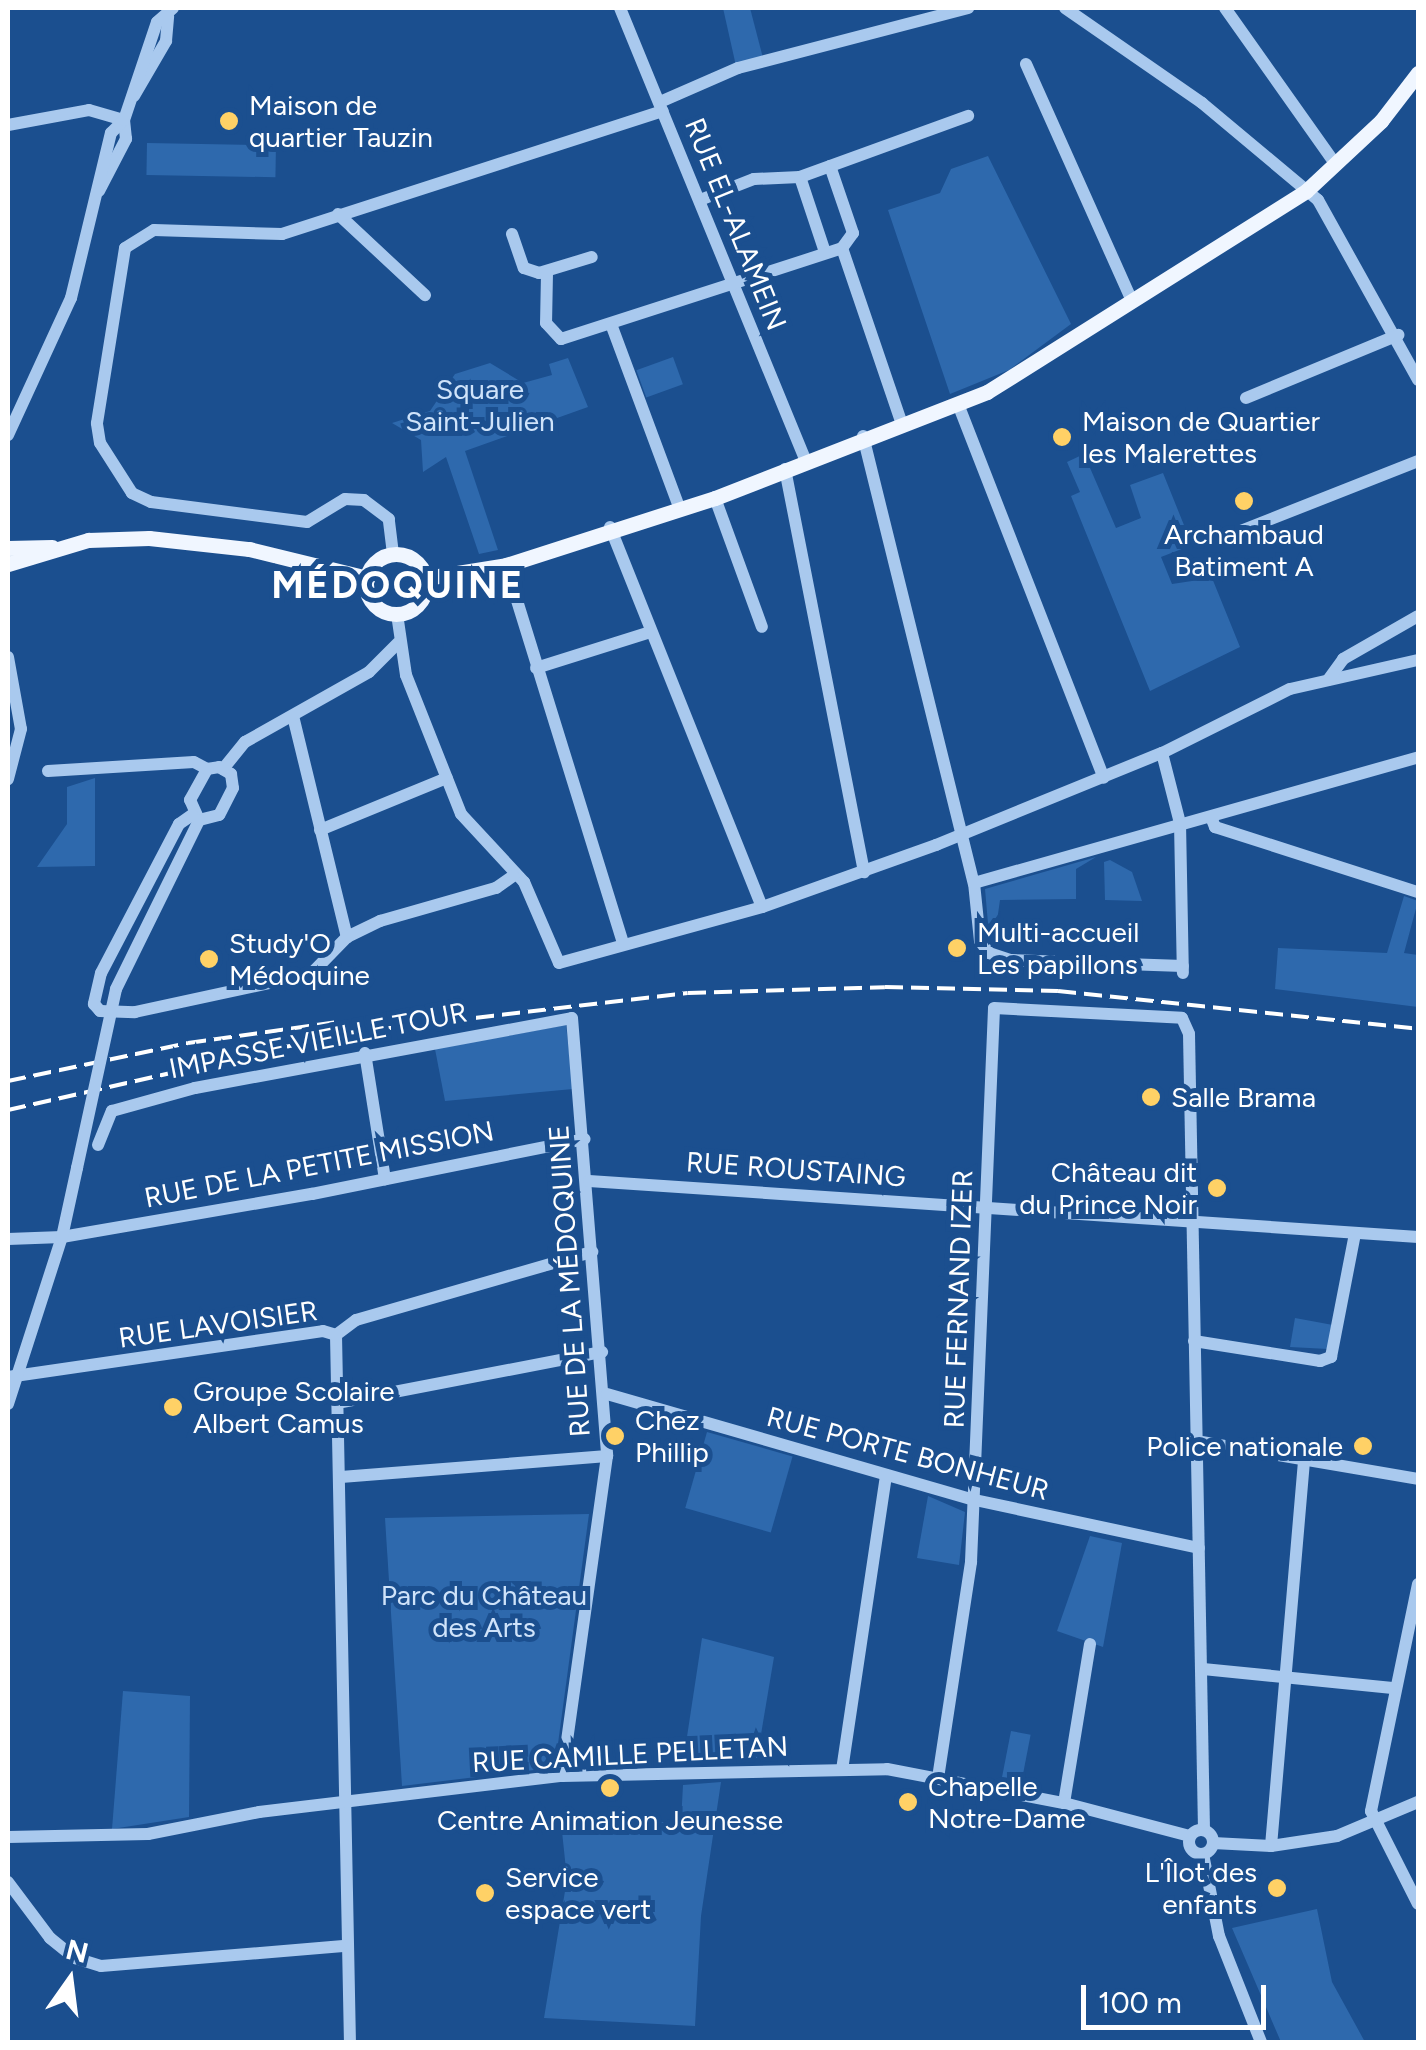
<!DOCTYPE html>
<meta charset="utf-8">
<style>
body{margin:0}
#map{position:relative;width:1426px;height:2050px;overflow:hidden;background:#1b4f8f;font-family:Figtree,sans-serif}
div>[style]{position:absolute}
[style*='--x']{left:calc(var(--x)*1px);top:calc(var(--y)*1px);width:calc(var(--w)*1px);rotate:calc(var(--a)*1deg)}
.green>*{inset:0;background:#2e69ad;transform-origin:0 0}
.minor>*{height:12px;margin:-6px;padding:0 6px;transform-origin:6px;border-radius:6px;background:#a9c9ee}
.minor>.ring{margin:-6px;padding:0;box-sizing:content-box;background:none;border:12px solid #a9c9ee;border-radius:50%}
.major>*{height:15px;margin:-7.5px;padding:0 7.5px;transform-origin:7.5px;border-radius:7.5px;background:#f0f6ff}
.major>.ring{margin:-7.5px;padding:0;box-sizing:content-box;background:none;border:15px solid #f0f6ff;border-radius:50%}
.rail>*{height:4px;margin-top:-2px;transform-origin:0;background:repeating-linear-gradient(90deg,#fff 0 18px,transparent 0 26px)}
.minor-bridge>*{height:12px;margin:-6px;padding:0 6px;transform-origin:6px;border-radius:6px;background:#a9c9ee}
.dots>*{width:28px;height:28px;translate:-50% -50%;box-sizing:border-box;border:5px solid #1b4f8f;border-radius:50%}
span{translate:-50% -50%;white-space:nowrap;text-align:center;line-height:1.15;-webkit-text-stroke:10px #1b4f8f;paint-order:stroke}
.poi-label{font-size:28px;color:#fff}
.left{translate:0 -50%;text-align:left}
.right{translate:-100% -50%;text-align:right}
.street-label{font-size:28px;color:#fff}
.park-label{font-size:28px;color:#cfe3fa}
.district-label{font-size:38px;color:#fff;font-weight:700;letter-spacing:2.5px}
.frame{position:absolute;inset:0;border:10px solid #fff;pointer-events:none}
.north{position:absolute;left:20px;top:1930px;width:100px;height:100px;-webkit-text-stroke:8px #1b4f8f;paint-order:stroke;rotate:14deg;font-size:28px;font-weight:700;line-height:40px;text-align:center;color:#fff}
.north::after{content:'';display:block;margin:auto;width:35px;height:45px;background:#fff;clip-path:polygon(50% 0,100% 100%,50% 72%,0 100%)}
.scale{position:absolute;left:1081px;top:1985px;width:185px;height:45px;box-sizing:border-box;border:5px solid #fff;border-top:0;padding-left:12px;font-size:30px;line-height:35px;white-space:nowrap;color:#fff;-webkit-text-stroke:8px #1b4f8f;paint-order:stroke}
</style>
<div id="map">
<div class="green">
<div style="clip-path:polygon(723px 8px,750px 8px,763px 58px,736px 66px)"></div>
<div style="left:147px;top:143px;width:129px;height:32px;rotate:1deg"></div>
<div style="clip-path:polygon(988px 156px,1071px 324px,1009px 370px,950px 394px,888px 210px,940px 193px,951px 169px)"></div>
<div style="left:673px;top:357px;width:29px;height:39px;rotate:70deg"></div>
<div style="clip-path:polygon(568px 358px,588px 407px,465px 451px,498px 550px,479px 554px,446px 457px,423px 472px,421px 440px,392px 423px,430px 411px,455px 374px,490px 363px,523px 383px,552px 375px,549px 364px)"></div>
<div style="clip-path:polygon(1084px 454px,1116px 528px,1141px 518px,1130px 485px,1163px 473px,1192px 545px,1161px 557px,1172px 584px,1212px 578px,1240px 647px,1150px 691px,1071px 496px,1080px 492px,1067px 462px)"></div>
<div style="clip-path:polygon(95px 778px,95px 866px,37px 867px,67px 824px,67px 787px)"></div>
<div style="clip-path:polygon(1096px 857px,1076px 869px,1076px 899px,1000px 900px,995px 935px,989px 935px,985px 889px)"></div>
<div style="clip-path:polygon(1110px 860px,1132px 872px,1142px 901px,1105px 900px,1104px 862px)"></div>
<div style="clip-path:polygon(1404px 896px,1418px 901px,1404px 953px,1418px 955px,1418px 1007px,1275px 989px,1278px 948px,1387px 953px)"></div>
<div style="clip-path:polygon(566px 1025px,573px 1089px,445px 1101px,435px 1049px)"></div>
<div style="clip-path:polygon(1295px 1318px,1333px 1325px,1328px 1349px,1290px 1347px)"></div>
<div style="left:707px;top:1432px;width:89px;height:79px;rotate:16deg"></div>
<div style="clip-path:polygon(928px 1496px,965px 1512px,959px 1565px,917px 1558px)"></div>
<div style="clip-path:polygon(589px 1514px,557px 1751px,542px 1769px,402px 1786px,385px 1518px)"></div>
<div style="clip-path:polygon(1090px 1536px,1122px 1543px,1103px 1647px,1057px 1631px)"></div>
<div style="clip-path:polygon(702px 1638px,774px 1657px,757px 1758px,683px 1763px)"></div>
<div style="clip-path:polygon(123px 1691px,190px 1696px,189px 1817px,112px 1829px)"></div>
<div style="left:1011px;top:1731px;width:20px;height:52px;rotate:11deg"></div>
<div style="clip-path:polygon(721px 1782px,701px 1916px,695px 2026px,544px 2018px,567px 1879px,561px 1822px,681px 1822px,683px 1785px)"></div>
<div style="clip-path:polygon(1317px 1909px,1332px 1982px,1365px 2042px,1281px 2042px,1232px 1928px)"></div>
</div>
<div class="minor">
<div style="--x:620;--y:8;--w:487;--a:67.7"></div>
<div style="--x:1065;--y:8;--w:167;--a:34.7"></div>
<div style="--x:1202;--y:103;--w:151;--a:39.9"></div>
<div style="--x:1318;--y:200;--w:206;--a:60.9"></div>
<div style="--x:1225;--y:8;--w:192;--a:54.7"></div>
<div style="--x:1026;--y:64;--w:254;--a:65.9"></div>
<div style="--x:134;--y:96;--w:64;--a:-59.8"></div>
<div style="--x:166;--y:41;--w:25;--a:-85"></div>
<div style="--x:660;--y:102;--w:85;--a:-23.6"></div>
<div style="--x:738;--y:68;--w:238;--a:-14.6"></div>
<div style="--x:8;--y:125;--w:82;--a:-10.5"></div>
<div style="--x:89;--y:110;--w:36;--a:16"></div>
<div style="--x:830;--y:166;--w:71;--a:71.1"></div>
<div style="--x:853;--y:233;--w:19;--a:126"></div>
<div style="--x:800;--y:177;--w:76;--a:71.6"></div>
<div style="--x:99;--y:191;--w:59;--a:-62.6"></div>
<div style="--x:126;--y:139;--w:19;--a:-96"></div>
<div style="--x:700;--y:200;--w:58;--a:-21.3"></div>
<div style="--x:754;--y:179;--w:46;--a:-2.5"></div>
<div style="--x:800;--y:177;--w:179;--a:-20"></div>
<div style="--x:338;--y:214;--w:119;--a:43"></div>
<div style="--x:512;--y:234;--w:36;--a:71"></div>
<div style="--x:524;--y:268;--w:16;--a:18"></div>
<div style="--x:539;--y:273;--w:55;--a:-16.8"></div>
<div style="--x:842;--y:248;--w:183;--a:71.2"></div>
<div style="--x:547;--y:273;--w:50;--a:91.1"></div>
<div style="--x:546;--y:323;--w:22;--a:47"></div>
<div style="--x:561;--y:339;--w:295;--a:-17.9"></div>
<div style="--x:611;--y:324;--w:195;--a:69.6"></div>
<div style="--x:1246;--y:398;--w:165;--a:-22.5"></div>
<div style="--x:958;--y:404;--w:401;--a:68.7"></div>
<div style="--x:8;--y:435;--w:151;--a:-65.3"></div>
<div style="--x:71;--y:298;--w:170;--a:-76.4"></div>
<div style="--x:111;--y:133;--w:18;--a:-45"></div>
<div style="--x:124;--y:120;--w:103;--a:-71.4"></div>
<div style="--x:157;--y:22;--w:21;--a:-41"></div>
<div style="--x:863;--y:436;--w:461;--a:76.1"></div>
<div style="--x:974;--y:883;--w:58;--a:84.1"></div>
<div style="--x:980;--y:941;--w:15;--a:53"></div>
<div style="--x:989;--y:953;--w:23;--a:18"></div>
<div style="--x:1011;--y:960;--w:172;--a:2"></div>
<div style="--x:785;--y:469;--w:411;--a:78.9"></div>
<div style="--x:715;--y:498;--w:137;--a:70"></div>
<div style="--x:610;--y:527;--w:409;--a:68.2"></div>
<div style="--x:1210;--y:543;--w:224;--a:-21.5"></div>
<div style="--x:393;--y:554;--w:35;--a:-97"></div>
<div style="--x:389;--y:519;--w:31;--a:-143"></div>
<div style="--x:364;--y:500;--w:19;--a:-177"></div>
<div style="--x:345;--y:499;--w:44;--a:148.8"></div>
<div style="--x:307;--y:522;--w:157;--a:-172.7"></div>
<div style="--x:151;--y:502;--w:21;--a:-155"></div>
<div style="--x:132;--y:493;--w:59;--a:-122.6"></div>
<div style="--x:100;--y:443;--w:20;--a:-99"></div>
<div style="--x:97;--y:423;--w:177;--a:-80.9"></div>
<div style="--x:125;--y:248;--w:34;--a:-32"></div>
<div style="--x:154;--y:230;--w:128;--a:1.8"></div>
<div style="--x:282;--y:234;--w:400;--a:-17.9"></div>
<div style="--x:506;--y:565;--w:397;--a:72.8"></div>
<div style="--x:397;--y:614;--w:62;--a:81.6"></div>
<div style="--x:406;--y:675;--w:149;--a:68.4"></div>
<div style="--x:461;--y:814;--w:93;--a:47.2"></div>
<div style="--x:524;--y:882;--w:88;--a:66.6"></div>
<div style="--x:559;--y:963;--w:211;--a:-15.4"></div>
<div style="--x:762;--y:907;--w:185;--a:-19.6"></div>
<div style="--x:936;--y:845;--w:244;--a:-22.2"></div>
<div style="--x:1162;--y:753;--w:143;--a:-26.6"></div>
<div style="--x:1290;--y:689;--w:131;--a:-12.8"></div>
<div style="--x:8;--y:657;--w:73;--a:79.8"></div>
<div style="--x:21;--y:729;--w:52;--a:104.6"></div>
<div style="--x:536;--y:668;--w:120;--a:-17.5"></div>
<div style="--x:1328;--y:680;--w:26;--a:-54"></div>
<div style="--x:1343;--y:659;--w:86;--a:-29.8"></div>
<div style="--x:293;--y:716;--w:228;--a:76.3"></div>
<div style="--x:1162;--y:753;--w:72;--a:75.6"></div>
<div style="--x:1180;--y:823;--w:150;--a:88.9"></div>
<div style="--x:219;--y:767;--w:14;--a:30"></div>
<div style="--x:231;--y:774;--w:14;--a:82"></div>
<div style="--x:233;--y:788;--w:30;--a:117"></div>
<div style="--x:219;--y:815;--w:21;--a:166"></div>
<div style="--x:199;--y:820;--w:22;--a:-114"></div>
<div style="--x:190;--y:800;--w:35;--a:-61"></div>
<div style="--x:207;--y:769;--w:12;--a:-9"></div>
<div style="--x:223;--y:769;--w:35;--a:-51"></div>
<div style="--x:245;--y:742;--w:142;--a:-29.4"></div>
<div style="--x:369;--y:672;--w:41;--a:-45"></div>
<div style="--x:48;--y:771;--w:146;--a:-3.5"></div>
<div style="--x:194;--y:762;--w:15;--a:28"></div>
<div style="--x:192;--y:815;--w:16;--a:145"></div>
<div style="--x:179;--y:824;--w:168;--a:117.6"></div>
<div style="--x:101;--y:973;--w:32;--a:103"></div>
<div style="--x:94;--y:1004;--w:9;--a:49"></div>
<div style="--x:100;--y:1011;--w:35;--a:2"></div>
<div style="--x:135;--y:1012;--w:180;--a:-12.2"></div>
<div style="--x:311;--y:974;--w:52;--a:-45.8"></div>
<div style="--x:347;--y:937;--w:37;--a:-26"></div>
<div style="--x:380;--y:921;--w:121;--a:-15.9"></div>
<div style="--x:496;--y:888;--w:21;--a:-35"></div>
<div style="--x:1211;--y:817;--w:11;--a:68"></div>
<div style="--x:1215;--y:827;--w:213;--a:17.8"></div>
<div style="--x:320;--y:830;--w:137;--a:-22.3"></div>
<div style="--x:974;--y:883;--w:462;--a:-15.8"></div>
<div style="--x:116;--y:989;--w:188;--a:-63.8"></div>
<div style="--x:365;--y:1053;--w:128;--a:81"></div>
<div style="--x:98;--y:1145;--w:37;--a:-68"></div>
<div style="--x:112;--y:1111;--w:86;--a:-15.5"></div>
<div style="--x:195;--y:1088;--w:383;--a:-10.5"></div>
<div style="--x:572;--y:1018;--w:439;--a:85.4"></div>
<div style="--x:607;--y:1456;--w:323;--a:98"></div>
<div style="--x:589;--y:1181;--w:831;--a:3.86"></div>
<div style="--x:8;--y:1239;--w:54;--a:-2.1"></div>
<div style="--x:62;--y:1237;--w:254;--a:-9.8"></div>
<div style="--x:312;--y:1194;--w:278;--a:-11.4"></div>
<div style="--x:336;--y:1335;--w:707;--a:88.87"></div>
<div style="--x:336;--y:1335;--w:25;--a:-37"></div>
<div style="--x:356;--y:1320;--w:246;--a:-16.1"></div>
<div style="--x:1194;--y:1341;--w:128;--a:9"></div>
<div style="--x:1320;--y:1361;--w:12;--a:-20"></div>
<div style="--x:1331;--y:1357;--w:125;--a:-79"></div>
<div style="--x:8;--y:1377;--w:318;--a:-8.3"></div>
<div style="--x:323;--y:1331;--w:14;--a:17"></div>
<div style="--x:607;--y:1394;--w:383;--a:16.1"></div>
<div style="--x:975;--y:1500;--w:229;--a:12.1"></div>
<div style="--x:337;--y:1403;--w:270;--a:-10.9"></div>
<div style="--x:8;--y:1404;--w:176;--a:-72.1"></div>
<div style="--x:62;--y:1237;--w:71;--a:-77.7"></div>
<div style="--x:1196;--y:1441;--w:225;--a:9.7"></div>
<div style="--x:341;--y:1477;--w:267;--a:-4.5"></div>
<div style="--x:1418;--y:1584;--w:232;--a:101.7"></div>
<div style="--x:1371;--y:1811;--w:104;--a:63.2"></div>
<div style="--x:1203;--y:1669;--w:193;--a:5.7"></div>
<div style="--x:842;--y:1770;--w:298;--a:-81.5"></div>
<div style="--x:938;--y:1778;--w:219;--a:-81.3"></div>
<div style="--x:971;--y:1562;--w:554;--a:-87.62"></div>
<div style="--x:994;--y:1008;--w:188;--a:3"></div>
<div style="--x:1182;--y:1018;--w:17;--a:66"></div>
<div style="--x:1189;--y:1034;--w:796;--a:88.92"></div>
<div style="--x:1064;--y:1803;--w:161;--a:-80.7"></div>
<div class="ring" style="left:1189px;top:1830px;width:12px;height:12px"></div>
<div style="--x:8;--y:1837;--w:140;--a:-1.2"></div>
<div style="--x:148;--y:1834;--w:113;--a:-11.2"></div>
<div style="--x:259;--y:1812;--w:305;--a:-6.8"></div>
<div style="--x:562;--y:1776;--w:325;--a:-1.2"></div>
<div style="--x:887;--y:1769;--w:180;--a:10.9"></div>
<div style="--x:1064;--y:1803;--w:130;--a:14.7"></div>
<div style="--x:1213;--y:1843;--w:58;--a:3"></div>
<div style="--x:1271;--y:1846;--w:67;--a:-8.6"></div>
<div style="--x:1337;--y:1836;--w:88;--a:-22.8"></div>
<div style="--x:1271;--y:1846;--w:388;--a:-85.1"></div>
<div style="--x:1203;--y:1854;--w:84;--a:79"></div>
<div style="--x:1219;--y:1936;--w:114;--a:68.4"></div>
<div style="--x:8;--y:1882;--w:70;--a:53.1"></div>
<div style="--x:50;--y:1938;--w:32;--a:39"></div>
<div style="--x:75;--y:1958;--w:27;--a:17"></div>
<div style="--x:101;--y:1966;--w:246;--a:-4.7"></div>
</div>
<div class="major">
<div style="--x:8;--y:548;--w:44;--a:-1.3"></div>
<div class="ring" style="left:366px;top:554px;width:45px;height:45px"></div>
<div style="--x:8;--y:564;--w:84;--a:-16.7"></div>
<div style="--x:88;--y:540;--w:61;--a:-1.9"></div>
<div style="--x:149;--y:538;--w:101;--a:6.3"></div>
<div style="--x:249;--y:549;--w:122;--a:13.8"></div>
<div style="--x:426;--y:578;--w:81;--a:-9.2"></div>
<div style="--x:506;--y:565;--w:219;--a:-17.8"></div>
<div style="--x:715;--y:498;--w:292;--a:-21.3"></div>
<div style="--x:987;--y:392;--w:377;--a:-32.2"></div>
<div style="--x:1306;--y:191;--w:103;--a:-43"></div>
<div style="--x:1381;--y:121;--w:61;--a:-52.4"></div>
</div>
<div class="rail">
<div style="--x:8;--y:1081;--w:184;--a:-11.9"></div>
<div style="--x:188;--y:1043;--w:151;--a:-8"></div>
<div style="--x:8;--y:1110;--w:348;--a:-12.8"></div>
<div style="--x:347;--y:1033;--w:343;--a:-6.7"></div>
<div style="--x:688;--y:993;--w:197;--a:-1.7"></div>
<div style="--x:885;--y:987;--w:173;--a:1.3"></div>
<div style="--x:1058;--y:991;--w:362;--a:6"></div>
</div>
<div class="minor-bridge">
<div style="--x:77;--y:1168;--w:183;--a:-77.7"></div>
</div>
<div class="dots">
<div style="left:229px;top:121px;background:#ffd166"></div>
<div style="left:1062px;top:437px;background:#ffd166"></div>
<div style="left:1244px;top:501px;background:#ffd166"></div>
<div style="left:957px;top:948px;background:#ffd166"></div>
<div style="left:209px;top:959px;background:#ffd166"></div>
<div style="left:1151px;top:1097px;background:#ffd166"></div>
<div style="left:1217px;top:1188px;background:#ffd166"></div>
<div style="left:173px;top:1407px;background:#ffd166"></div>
<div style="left:615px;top:1436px;background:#ffd166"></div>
<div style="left:1363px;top:1446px;background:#ffd166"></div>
<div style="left:610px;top:1788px;background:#ffd166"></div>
<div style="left:908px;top:1802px;background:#ffd166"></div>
<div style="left:1277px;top:1888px;background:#ffd166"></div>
<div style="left:485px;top:1893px;background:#ffd166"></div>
</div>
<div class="poi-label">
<span class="left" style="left:249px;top:121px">Maison de<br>quartier Tauzin</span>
<span class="left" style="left:1082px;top:437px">Maison de Quartier<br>les Malerettes</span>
<span style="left:1244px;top:550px">Archambaud<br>Batiment A</span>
<span class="left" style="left:977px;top:948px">Multi-accueil<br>Les papillons</span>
<span class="left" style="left:229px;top:959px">Study'O<br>Médoquine</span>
<span class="left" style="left:1171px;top:1097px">Salle Brama</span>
<span class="right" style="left:1197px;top:1188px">Château dit<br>du Prince Noir</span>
<span class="left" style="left:193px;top:1407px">Groupe Scolaire<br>Albert Camus</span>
<span class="left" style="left:635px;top:1436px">Chez<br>Phillip</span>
<span class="right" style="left:1343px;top:1446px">Police nationale</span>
<span class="left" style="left:928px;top:1802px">Chapelle<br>Notre-Dame</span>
<span style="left:610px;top:1820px">Centre Animation Jeunesse</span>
<span class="right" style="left:1257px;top:1888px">L'Îlot des<br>enfants</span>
<span class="left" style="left:505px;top:1893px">Service<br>espace vert</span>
</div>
<div class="street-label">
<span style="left:736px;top:224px;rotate:68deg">RUE EL-ALAMEIN</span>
<span style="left:318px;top:1040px;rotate:-11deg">IMPASSE VIEILLE TOUR</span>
<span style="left:319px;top:1164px;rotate:-11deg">RUE DE LA PETITE MISSION</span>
<span style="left:796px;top:1169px;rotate:4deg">RUE ROUSTAING</span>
<span style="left:569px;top:1281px;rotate:-94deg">RUE DE LA MÉDOQUINE</span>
<span style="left:958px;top:1299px;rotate:-88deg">RUE FERNAND IZER</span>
<span style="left:218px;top:1324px;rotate:-8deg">RUE LAVOISIER</span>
<span style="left:908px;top:1453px;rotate:15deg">RUE PORTE BONHEUR</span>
<span style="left:630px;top:1754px;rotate:-3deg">RUE CAMILLE PELLETAN</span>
</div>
<div class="park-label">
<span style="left:480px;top:405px">Square<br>Saint-Julien</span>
<span style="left:484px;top:1611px">Parc du Château<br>des Arts</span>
</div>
<div class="district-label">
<span style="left:398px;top:586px">MÉDOQUINE</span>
</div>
<div class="frame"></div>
<div class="north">N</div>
<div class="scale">100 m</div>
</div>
